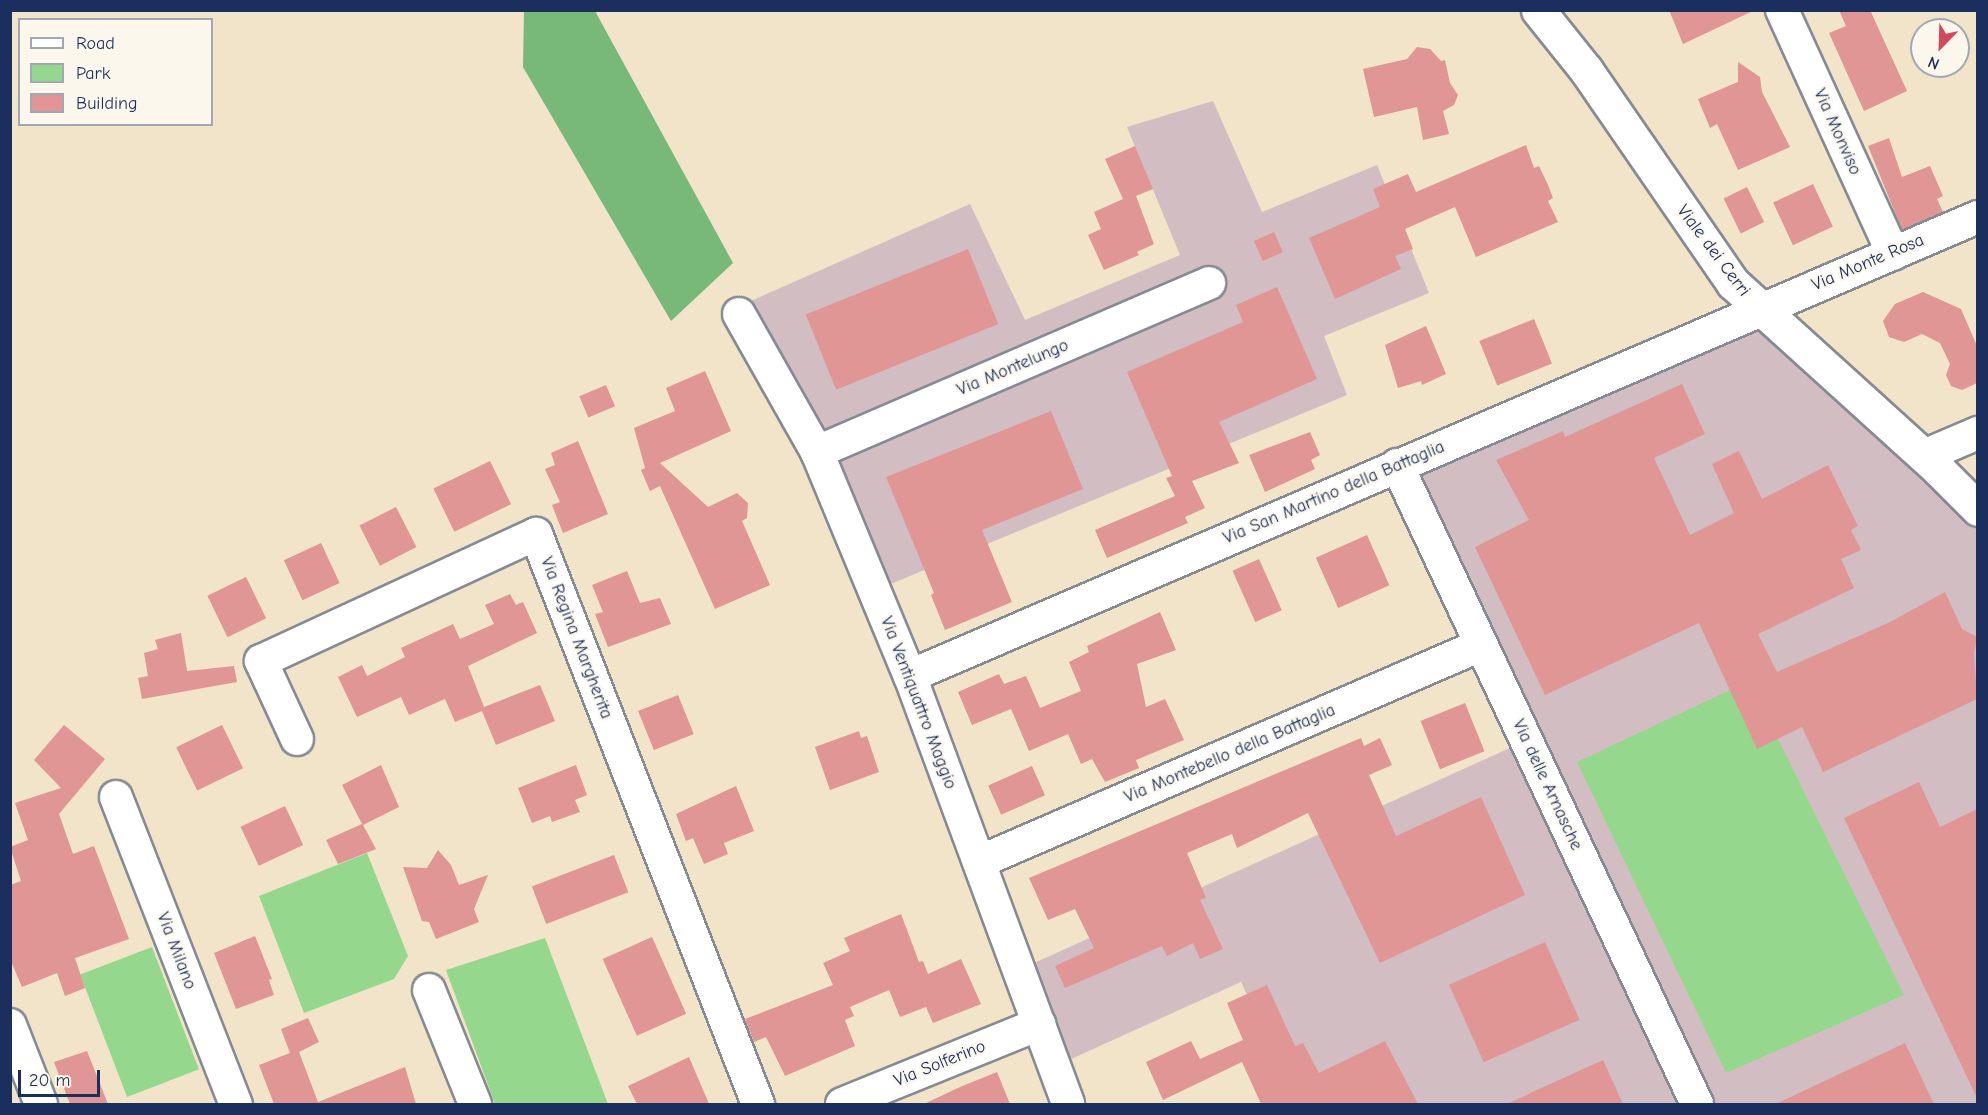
<!DOCTYPE html>
<style>
body{margin:0}
#map{position:relative;width:1988px;height:1115px;overflow:hidden;background:#f1e4c8;font-family:"Comic Neue",sans-serif}
div>[style]{position:absolute}
[style*='--x']{left:calc(var(--x)*1px);top:calc(var(--y)*1px);width:calc(var(--w)*1px);rotate:calc(var(--a)*1deg)}
.industrial>*{inset:0;background:#d2bec2}
.green>*{inset:0;background:#96d78e;transform-origin:0 0}
.forest>*{inset:0;background:#78b879}
.building>*{inset:0;background:#df9694;transform-origin:0 0}
.roads{filter:drop-shadow(2px 0 #868a93) drop-shadow(-2px 0 #868a93) drop-shadow(0 2px #868a93) drop-shadow(0 -2px #868a93)}
.minor>*{height:32px;margin:-16px;padding:0 16px;transform-origin:16px;border-radius:16px;background:#fff}
.tertiary>*{height:33px;margin:-16.5px;padding:0 16.5px;transform-origin:16.5px;border-radius:16.5px;background:#fff}
span{translate:-50% -50%;white-space:nowrap;text-align:center;line-height:1.15;-webkit-text-stroke:4.5px #fbf7ec;paint-order:stroke}
.street-label{font-size:18px;color:#1b2f5e}
.frame{position:absolute;inset:0;border:12px solid #1b2f5e;pointer-events:none}
.legend{position:absolute;left:18px;top:18px;width:195px;height:108px;box-sizing:border-box;background:#fbf7ec;border:2px solid #a1a7b3;margin:0;padding:8px 10px;list-style:none;font-size:18px;color:#1b2f5e}
.legend li{display:flex;align-items:center;gap:12px;height:30px}
.legend b{width:30px;border:2px solid #a1a7b3}
.north{position:absolute;left:1910px;top:18px;width:60px;height:60px;box-sizing:border-box;background:#fbf7ec;border:2px solid #a1a7b3;border-radius:50%;rotate:203deg;font-size:16px;font-weight:700;line-height:24px;text-align:center;color:#1b2f5e}
.north::after{content:'';display:block;margin:auto;width:21px;height:27px;background:#d1495b;clip-path:polygon(50% 0,100% 100%,50% 72%,0 100%)}
.scale{position:absolute;left:18px;top:1070px;width:82px;height:27px;box-sizing:border-box;border:3px solid #1b2f5e;border-top:0;padding-left:8px;font-size:18px;line-height:21px;white-space:nowrap;color:#1b2f5e;-webkit-text-stroke:4px #fbf7ec;paint-order:stroke}
</style>
<div id="map">
<div class="industrial">
<div style="clip-path:polygon(1213px 101px,1262px 212px,1377px 165px,1429px 293px,1324px 336px,1347px 395px,869px 593px,811px 454px,726px 312px,970px 204px,1025px 320px,1180px 255px,1127px 127px)"></div>
<div style="clip-path:polygon(1757px 314px,1977px 520px,1977px 1104px,1297px 1104px,1241px 982px,1058px 1065px,1023px 968px,1532px 738px,1402px 467px)"></div>
</div>
<div class="green">
<div style="clip-path:polygon(1730px 690px,1778px 739px,1904px 995px,1726px 1073px,1577px 762px)"></div>
<div style="clip-path:polygon(367px 853px,408px 956px,394px 979px,304px 1013px,259px 896px)"></div>
<div style="clip-path:polygon(545px 938px,608px 1104px,495px 1104px,446px 970px)"></div>
<div style="left:152px;top:947px;width:131px;height:77px;rotate:69deg"></div>
</div>
<div class="forest">
<div style="clip-path:polygon(524px 11px,595px 11px,733px 263px,671px 321px,523px 67px)"></div>
</div>
<div class="building">
<div style="clip-path:polygon(1669px 10px,1755px 10px,1683px 44px)"></div>
<div style="clip-path:polygon(1839px 10px,1870px 10px,1907px 91px,1864px 111px,1829px 33px,1846px 26px)"></div>
<div style="clip-path:polygon(1417px 47px,1430px 49px,1441px 61px,1445px 60px,1450px 83px,1458px 95px,1454px 105px,1443px 111px,1449px 134px,1423px 140px,1417px 107px,1374px 117px,1363px 69px,1407px 59px)"></div>
<div style="clip-path:polygon(1738px 62px,1760px 77px,1762px 92px,1790px 147px,1738px 170px,1717px 124px,1710px 128px,1698px 99px,1738px 82px)"></div>
<div style="clip-path:polygon(1889px 138px,1902px 177px,1930px 166px,1943px 196px,1937px 199px,1943px 212px,1902px 230px,1868px 146px)"></div>
<div style="clip-path:polygon(1526px 145px,1534px 168px,1539px 166px,1548px 185px,1553px 198px,1548px 201px,1558px 222px,1476px 257px,1455px 207px,1405px 229px,1413px 249px,1395px 256px,1401px 269px,1335px 299px,1309px 238px,1380px 207px,1373px 189px,1408px 174px,1416px 192px)"></div>
<div style="clip-path:polygon(1135px 146px,1153px 189px,1136px 196px,1154px 244px,1137px 252px,1139px 255px,1104px 270px,1088px 235px,1101px 229px,1094px 212px,1123px 199px,1105px 159px)"></div>
<div style="left:1813px;top:184px;width:47px;height:44px;rotate:65deg"></div>
<div style="left:1747px;top:187px;width:39px;height:26px;rotate:64deg"></div>
<div style="left:1274px;top:232px;width:22px;height:22px;rotate:66deg"></div>
<div style="left:968px;top:249px;width:81px;height:175px;rotate:68deg"></div>
<div style="clip-path:polygon(1277px 287px,1317px 379px,1219px 422px,1239px 463px,1192px 481px,1205px 508px,1185px 517px,1188px 523px,1107px 558px,1095px 530px,1175px 496px,1166px 478px,1172px 476px,1127px 372px,1243px 322px,1236px 305px)"></div>
<div style="clip-path:polygon(1923px 292px,1961px 309px,1977px 346px,1977px 383px,1962px 390px,1951px 386px,1946px 375px,1950px 364px,1940px 343px,1922px 334px,1904px 342px,1889px 337px,1883px 321px,1895px 304px)"></div>
<div style="left:1534px;top:319px;width:48px;height:59px;rotate:68deg"></div>
<div style="clip-path:polygon(1426px 326px,1446px 374px,1422px 385px,1421px 381px,1398px 388px,1385px 345px)"></div>
<div style="clip-path:polygon(705px 371px,731px 431px,660px 463px,708px 507px,737px 493px,748px 503px,747px 518px,742px 521px,770px 585px,715px 609px,660px 486px,650px 491px,641px 470px,645px 468px,634px 428px,675px 411px,666px 388px)"></div>
<div style="clip-path:polygon(1682px 384px,1705px 434px,1654px 458px,1690px 535px,1734px 513px,1712px 464px,1739px 451px,1762px 499px,1828px 465px,1858px 526px,1851px 530px,1861px 550px,1841px 559px,1854px 588px,1758px 634px,1777px 672px,1888px 623px,1945px 592px,1962px 629px,1977px 637px,1974px 653px,1977px 699px,1823px 772px,1802px 727px,1757px 749px,1699px 623px,1545px 695px,1475px 547px,1529px 520px,1496px 460px,1563px 431px,1565px 437px)"></div>
<div style="left:606px;top:385px;width:23px;height:29px;rotate:67deg"></div>
<div style="clip-path:polygon(1051px 411px,1083px 489px,982px 530px,1012px 602px,945px 630px,931px 595px,934px 593px,886px 477px)"></div>
<div style="clip-path:polygon(1310px 432px,1320px 455px,1311px 460px,1315px 469px,1265px 492px,1249px 455px)"></div>
<div style="clip-path:polygon(578px 441px,608px 514px,563px 533px,552px 505px,560px 502px,545px 469px,555px 465px,551px 453px)"></div>
<div style="left:490px;top:461px;width:48px;height:63px;rotate:64deg"></div>
<div style="left:396px;top:507px;width:45px;height:41px;rotate:63deg"></div>
<div style="left:1367px;top:535px;width:55px;height:56px;rotate:66deg"></div>
<div style="left:321px;top:543px;width:44px;height:41px;rotate:65deg"></div>
<div style="left:1259px;top:559px;width:56px;height:29px;rotate:66deg"></div>
<div style="clip-path:polygon(627px 571px,640px 603px,660px 598px,671px 624px,608px 647px,595px 614px,603px 612px,592px 585px)"></div>
<div style="left:246px;top:577px;width:46px;height:43px;rotate:64deg"></div>
<div style="clip-path:polygon(510px 594px,516px 605px,523px 602px,537px 633px,468px 666px,484px 707px,540px 685px,555px 721px,496px 745px,482px 711px,455px 722px,445px 699px,409px 715px,401px 697px,357px 717px,338px 677px,362px 665px,367px 676px,405px 657px,401px 648px,453px 624px,460px 639px,494px 624px,485px 605px)"></div>
<div style="clip-path:polygon(1160px 612px,1176px 650px,1137px 664px,1146px 707px,1165px 699px,1184px 740px,1136px 760px,1139px 768px,1105px 782px,1092px 759px,1081px 764px,1068px 734px,1029px 751px,1011px 709px,972px 725px,958px 692px,999px 674px,1004px 684px,1026px 676px,1040px 708px,1081px 691px,1069px 662px,1089px 652px,1087px 646px)"></div>
<div style="clip-path:polygon(181px 633px,187px 671px,234px 666px,237px 682px,142px 699px,138px 678px,148px 676px,144px 653px,158px 649px,155px 640px)"></div>
<div style="left:678px;top:695px;width:42px;height:43px;rotate:68deg"></div>
<div style="left:1465px;top:703px;width:52px;height:48px;rotate:68deg"></div>
<div style="clip-path:polygon(64px 725px,105px 759px,59px 814px,73px 854px,94px 846px,129px 939px,75px 958px,85px 988px,65px 996px,57px 973px,22px 987px,10px 959px,10px 885px,21px 881px,10px 847px,28px 840px,15px 803px,61px 788px,34px 760px)"></div>
<div style="left:222px;top:725px;width:48px;height:51px;rotate:64deg"></div>
<div style="clip-path:polygon(859px 731px,861px 738px,867px 736px,879px 772px,830px 790px,815px 747px)"></div>
<div style="clip-path:polygon(1361px 738px,1364px 746px,1380px 738px,1392px 765px,1369px 775px,1396px 836px,1481px 797px,1525px 895px,1380px 963px,1308px 813px,1237px 848px,1232px 834px,1187px 853px,1206px 898px,1200px 900px,1223px 949px,1200px 959px,1193px 943px,1167px 956px,1162px 946px,1065px 988px,1055px 966px,1094px 948px,1075px 909px,1048px 920px,1029px 878px)"></div>
<div style="clip-path:polygon(381px 765px,399px 807px,363px 825px,376px 849px,338px 864px,326px 840px,362px 824px,342px 785px)"></div>
<div style="clip-path:polygon(576px 765px,587px 795px,575px 800px,580px 812px,552px 822px,550px 816px,532px 823px,518px 788px)"></div>
<div style="left:1032px;top:766px;width:32px;height:48px;rotate:66deg"></div>
<div style="clip-path:polygon(1919px 782px,1940px 827px,1977px 809px,1977px 1098px,1844px 818px)"></div>
<div style="clip-path:polygon(736px 786px,754px 831px,724px 843px,728px 854px,704px 864px,693px 838px,686px 841px,676px 814px)"></div>
<div style="left:285px;top:806px;width:43px;height:49px;rotate:65deg"></div>
<div style="clip-path:polygon(438px 850px,451px 865px,459px 885px,488px 875px,474px 909px,479px 922px,436px 939px,429px 922px,422px 921px,403px 867px,427px 868px)"></div>
<div style="left:614px;top:855px;width:40px;height:88px;rotate:69deg"></div>
<div style="clip-path:polygon(901px 914px,919px 962px,923px 961px,928px 974px,961px 959px,981px 1004px,933px 1023px,926px 1007px,900px 1017px,889px 990px,850px 1007px,854px 1016px,845px 1020px,855px 1046px,785px 1076px,766px 1037px,754px 1042px,745px 1019px,833px 985px,823px 963px,850px 951px,844px 938px)"></div>
<div style="clip-path:polygon(255px 936px,272px 979px,269px 980px,274px 995px,236px 1009px,214px 953px)"></div>
<div style="left:652px;top:937px;width:84px;height:54px;rotate:66deg"></div>
<div style="left:1545px;top:942px;width:85px;height:105px;rotate:66deg"></div>
<div style="clip-path:polygon(1267px 985px,1295px 1046px,1303px 1043px,1319px 1073px,1385px 1041px,1418px 1104px,1261px 1104px,1242px 1062px,1163px 1100px,1146px 1062px,1191px 1041px,1200px 1059px,1243px 1040px,1227px 1003px)"></div>
<div style="clip-path:polygon(308px 1018px,319px 1042px,299px 1052px,318px 1102px,405px 1067px,416px 1104px,274px 1104px,259px 1065px,290px 1053px,281px 1029px)"></div>
<div style="clip-path:polygon(1905px 1043px,1934px 1104px,1776px 1104px)"></div>
<div style="clip-path:polygon(87px 1051px,108px 1104px,70px 1104px,54px 1062px)"></div>
<div style="clip-path:polygon(689px 1057px,709px 1104px,637px 1104px,628px 1086px)"></div>
<div style="clip-path:polygon(1603px 1060px,1623px 1104px,1507px 1104px,1548px 1085px)"></div>
<div style="clip-path:polygon(997px 1072px,1010px 1104px,924px 1104px,960px 1087px)"></div>
</div>
<div class="roads">
<div class="minor">
<div style="--x:1782;--y:10;--w:268;--a:65.5"></div>
<div style="--x:739;--y:314;--w:159;--a:60.5"></div>
<div style="--x:817;--y:452;--w:243;--a:67.5"></div>
<div style="--x:910;--y:676;--w:456;--a:69.7"></div>
<div style="--x:817;--y:452;--w:427;--a:-23.3"></div>
<div style="--x:1924;--y:456;--w:59;--a:-23.1"></div>
<div style="--x:1397;--y:465;--w:706;--a:64.85"></div>
<div style="--x:910;--y:676;--w:1162;--a:-23.26"></div>
<div style="--x:297;--y:739;--w:86;--a:-114.8"></div>
<div style="--x:261;--y:661;--w:303;--a:-24.8"></div>
<div style="--x:536;--y:534;--w:612;--a:68.72"></div>
<div style="--x:116;--y:797;--w:330;--a:68.7"></div>
<div style="--x:979;--y:862;--w:547;--a:-23.38"></div>
<div style="--x:429;--y:990;--w:123;--a:68"></div>
<div style="--x:10;--y:1025;--w:85;--a:68.6"></div>
<div style="--x:842;--y:1104;--w:213;--a:-22.1"></div>
</div>
<div class="tertiary">
<div style="--x:1538;--y:10;--w:77;--a:51.3"></div>
<div style="--x:1586;--y:70;--w:259;--a:55.4"></div>
<div style="--x:1733;--y:283;--w:278;--a:42.2"></div>
<div style="--x:1939;--y:470;--w:55;--a:45"></div>
</div>
</div>
<div class="street-label">
<span style="left:1837px;top:132px;rotate:66deg">Via Monviso</span>
<span style="left:1713px;top:251px;rotate:53deg">Viale dei Cerri</span>
<span style="left:1868px;top:263px;rotate:-23deg">Via Monte Rosa</span>
<span style="left:1013px;top:368px;rotate:-23deg">Via Montelungo</span>
<span style="left:1334px;top:493px;rotate:-23deg">Via San Martino della Battaglia</span>
<span style="left:576px;top:638px;rotate:69deg">Via Regina Margherita</span>
<span style="left:918px;top:703px;rotate:69deg">Via Ventiquattro Maggio</span>
<span style="left:1230px;top:754px;rotate:-23deg">Via Montebello della Battaglia</span>
<span style="left:1547px;top:785px;rotate:65deg">Via delle Arnasche</span>
<span style="left:176px;top:951px;rotate:69deg">Via Milano</span>
<span style="left:940px;top:1064px;rotate:-22deg">Via Solferino</span>
</div>
<div class="frame"></div>
<ul class="legend">
<li><b style="height:8px;background:#fff"></b>Road</li>
<li><b style="height:16px;background:#96d78e"></b>Park</li>
<li><b style="height:16px;background:#df9694"></b>Building</li>
</ul>
<div class="north">N</div>
<div class="scale">20 m</div>
</div>
